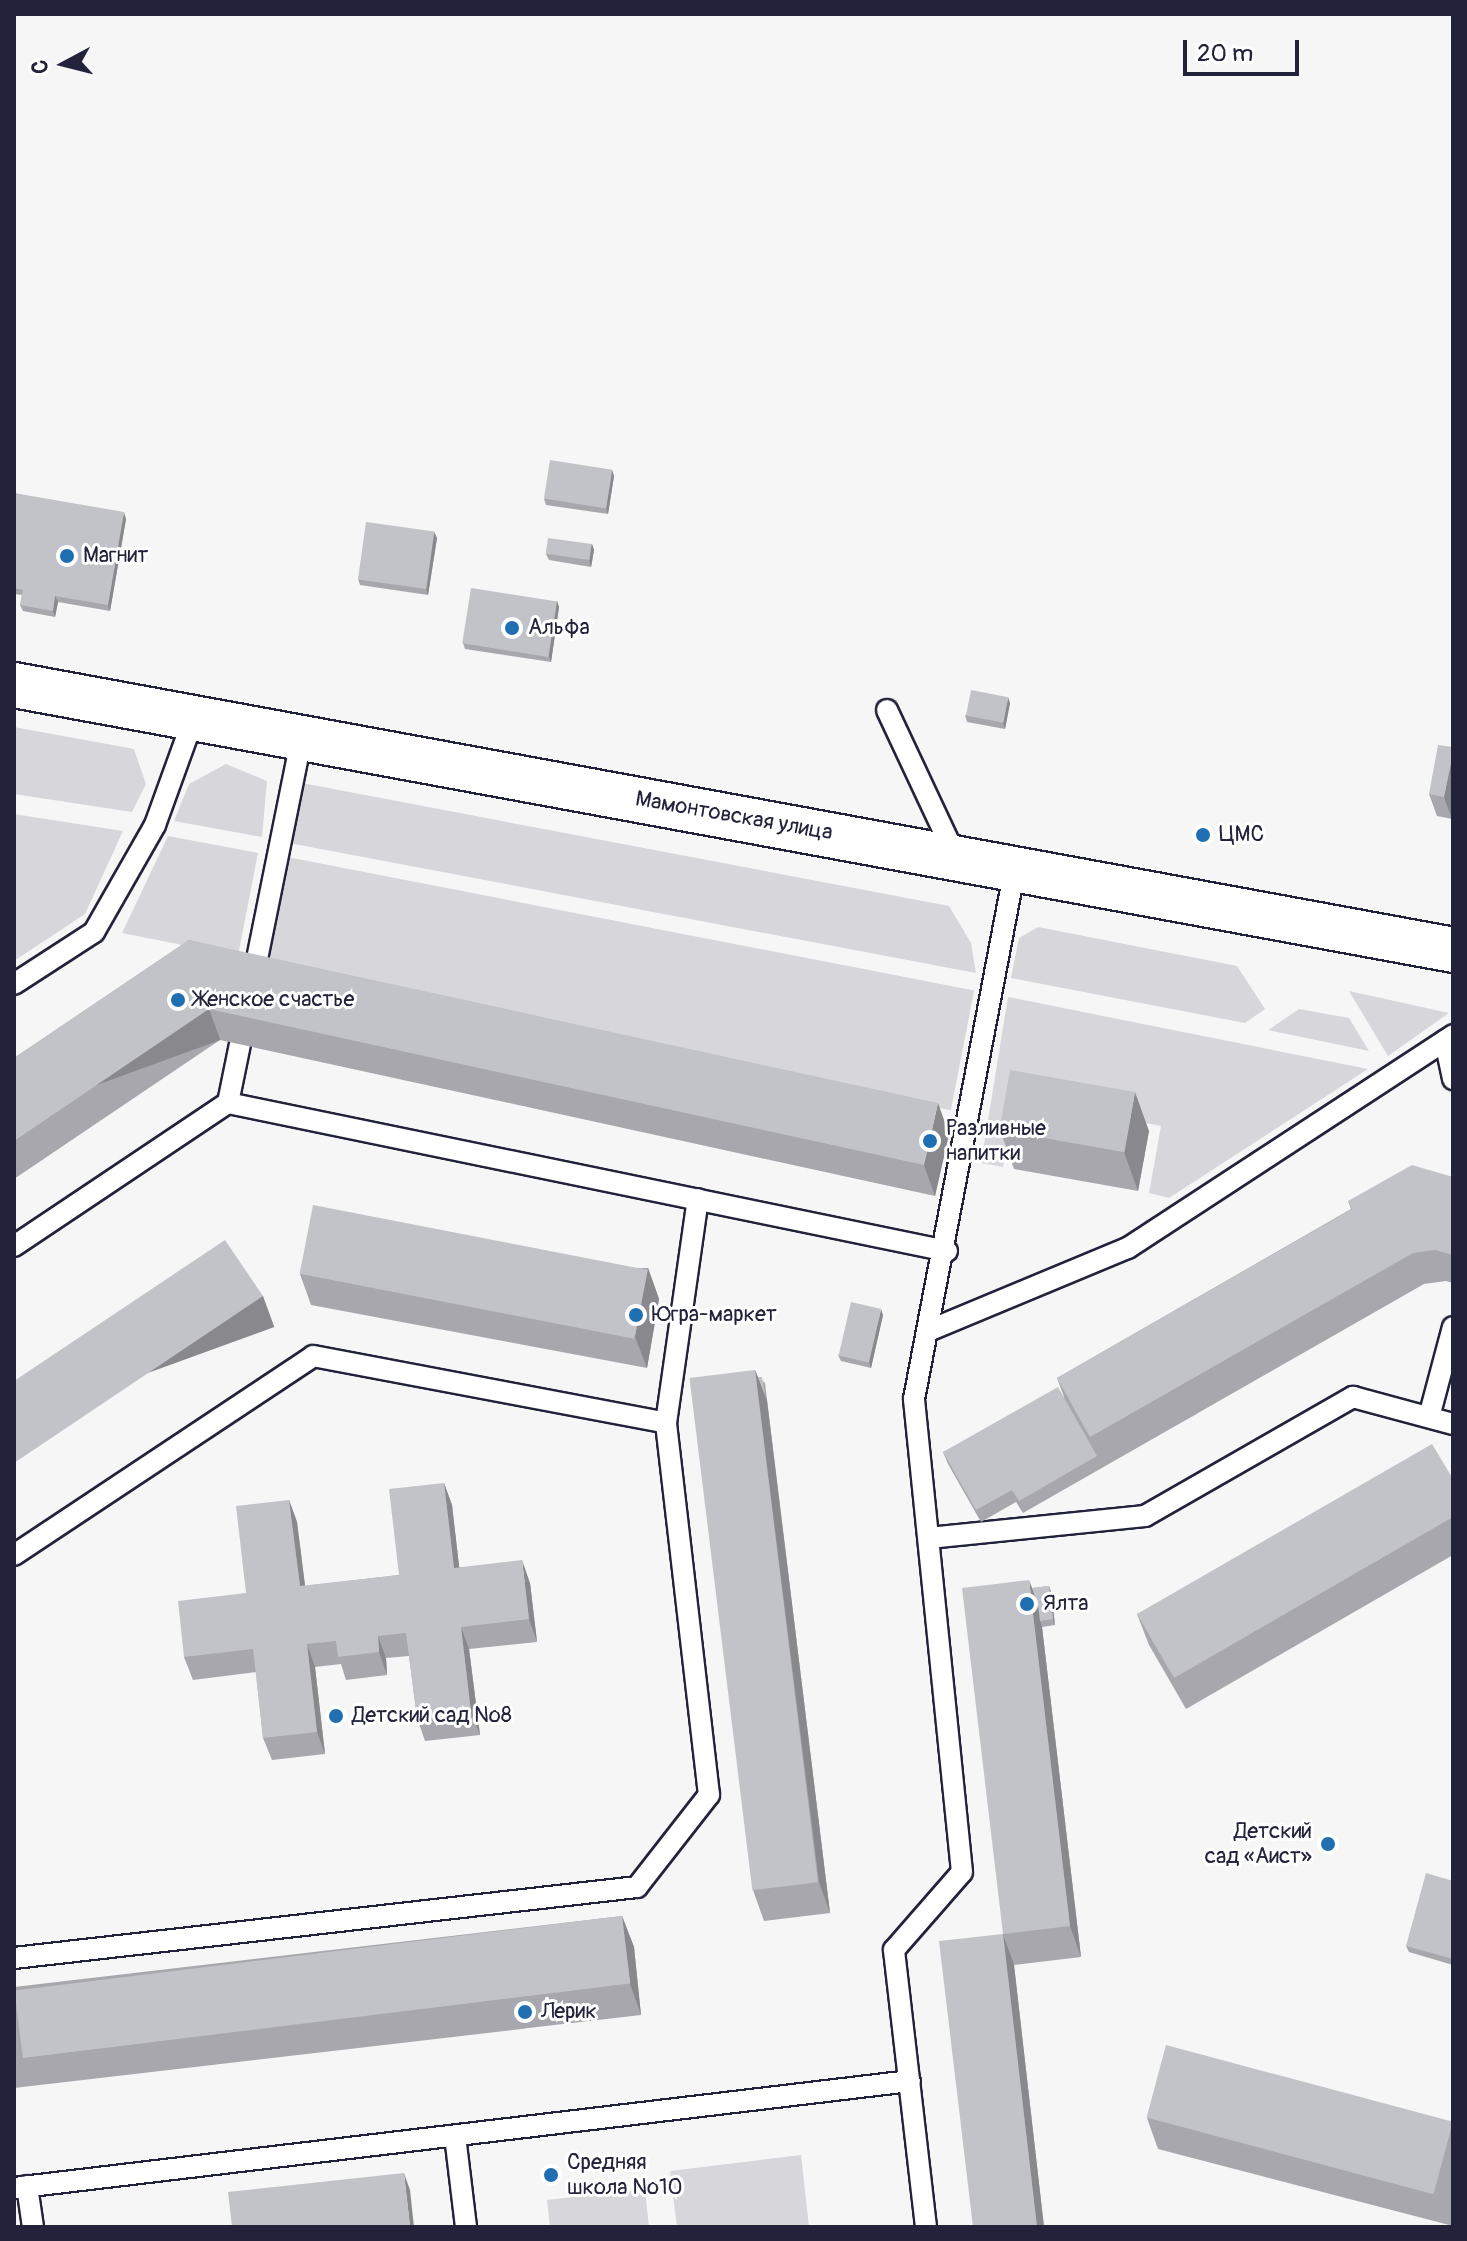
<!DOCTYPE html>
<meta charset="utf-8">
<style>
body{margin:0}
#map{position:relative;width:1467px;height:2241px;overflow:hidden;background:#f6f6f7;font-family:Pangolin,sans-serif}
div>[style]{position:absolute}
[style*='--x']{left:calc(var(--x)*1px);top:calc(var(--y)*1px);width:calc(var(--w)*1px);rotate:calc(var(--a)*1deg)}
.green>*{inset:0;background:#d7d7db;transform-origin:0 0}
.roads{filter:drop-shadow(2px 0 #22223b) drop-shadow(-2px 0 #22223b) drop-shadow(0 2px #22223b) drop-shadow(0 -2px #22223b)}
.lane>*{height:20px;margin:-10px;padding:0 10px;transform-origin:10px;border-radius:10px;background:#fff}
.primary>*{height:44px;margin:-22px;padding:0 22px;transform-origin:22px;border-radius:22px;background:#fff}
.wall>*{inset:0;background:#a7a7ad}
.shaded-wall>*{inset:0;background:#88888d;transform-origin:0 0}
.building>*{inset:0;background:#c2c2c9;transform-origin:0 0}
.dots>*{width:22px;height:22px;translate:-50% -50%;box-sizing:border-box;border:4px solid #fff;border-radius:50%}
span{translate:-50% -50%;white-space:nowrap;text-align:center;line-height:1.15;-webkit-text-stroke:6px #fff;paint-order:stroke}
.poi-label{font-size:22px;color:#22223b}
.left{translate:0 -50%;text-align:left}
.right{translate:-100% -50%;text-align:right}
.street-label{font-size:22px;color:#22223b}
.frame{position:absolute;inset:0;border:16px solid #22223b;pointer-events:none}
.north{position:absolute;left:24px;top:24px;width:80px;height:80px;-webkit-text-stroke:6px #fff;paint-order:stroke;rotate:263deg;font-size:22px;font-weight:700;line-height:32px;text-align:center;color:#22223b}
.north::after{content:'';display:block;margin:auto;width:28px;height:36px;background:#22223b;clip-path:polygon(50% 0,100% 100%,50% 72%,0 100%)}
.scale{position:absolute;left:1183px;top:40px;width:116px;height:36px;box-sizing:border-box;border:4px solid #22223b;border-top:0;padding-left:10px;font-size:24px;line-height:28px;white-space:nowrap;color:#22223b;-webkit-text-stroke:6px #fff;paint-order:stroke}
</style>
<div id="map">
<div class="green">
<div style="clip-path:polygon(14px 727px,134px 749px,146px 784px,132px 812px,14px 794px)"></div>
<div style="clip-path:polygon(226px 764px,267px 781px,262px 837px,174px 821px,189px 784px)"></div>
<div style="clip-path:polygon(302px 783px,949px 906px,971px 943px,976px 973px,289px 843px)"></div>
<div style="clip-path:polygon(14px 814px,123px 831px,85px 914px,14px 961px)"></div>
<div style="clip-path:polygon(168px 836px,258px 853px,238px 956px,122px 933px)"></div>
<div style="left:287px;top:857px;width:700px;height:122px;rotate:11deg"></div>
<div style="clip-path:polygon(1038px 927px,1237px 966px,1265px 1009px,1245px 1023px,1011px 978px,1019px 938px)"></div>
<div style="clip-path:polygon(1349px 991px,1449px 1013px,1388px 1056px)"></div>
<div style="clip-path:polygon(1008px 997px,1368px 1069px,1169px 1198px,1149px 1193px,1161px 1126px,1016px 1098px,1003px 1167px,981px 1163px)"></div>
<div style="clip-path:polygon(1299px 1009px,1349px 1018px,1369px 1051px,1268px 1030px)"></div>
<div style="clip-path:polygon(801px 2155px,809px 2227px,677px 2227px,670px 2171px)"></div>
<div style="clip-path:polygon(645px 2189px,649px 2227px,550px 2227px,547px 2200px)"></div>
</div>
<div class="roads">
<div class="lane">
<div style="--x:887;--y:710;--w:162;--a:64.9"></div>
<div style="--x:253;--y:979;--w:248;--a:-78.6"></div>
<div style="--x:14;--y:984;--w:95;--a:-33"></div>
<div style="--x:94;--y:932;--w:123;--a:-60.3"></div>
<div style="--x:155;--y:825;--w:115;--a:-70.1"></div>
<div style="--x:1445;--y:1041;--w:39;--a:78"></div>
<div style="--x:228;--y:1103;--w:60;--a:-78.5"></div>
<div style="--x:14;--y:1246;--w:257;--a:-33.8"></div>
<div style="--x:228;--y:1103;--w:734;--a:11.63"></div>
<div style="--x:933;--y:1329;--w:211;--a:-22.6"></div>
<div style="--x:1128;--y:1248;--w:389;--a:-33.2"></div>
<div style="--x:1429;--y:1417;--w:93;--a:-75.1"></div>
<div style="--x:929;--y:1538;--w:217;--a:-5.8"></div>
<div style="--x:1145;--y:1516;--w:240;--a:-29.8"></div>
<div style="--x:1353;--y:1397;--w:104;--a:15.1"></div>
<div style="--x:14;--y:1555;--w:359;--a:-33.6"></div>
<div style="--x:313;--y:1356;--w:359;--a:10.7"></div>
<div style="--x:14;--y:1958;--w:627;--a:-6.5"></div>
<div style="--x:637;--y:1887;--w:117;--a:-52"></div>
<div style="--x:709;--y:1795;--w:374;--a:-96.6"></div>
<div style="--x:666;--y:1423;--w:226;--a:-81.9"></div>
<div style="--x:455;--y:2136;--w:92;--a:83.1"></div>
<div style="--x:27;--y:2186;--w:41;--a:81.7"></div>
<div style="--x:14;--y:2188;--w:902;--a:-6.81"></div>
<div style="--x:926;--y:2227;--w:279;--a:-96.6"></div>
<div style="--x:894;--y:1950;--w:103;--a:-48.9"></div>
<div style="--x:962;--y:1872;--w:475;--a:-95.8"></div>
<div style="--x:914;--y:1399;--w:541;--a:-79.23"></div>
</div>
<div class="primary">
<div style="--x:14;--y:685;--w:1463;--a:10.43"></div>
</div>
</div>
<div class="wall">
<div style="clip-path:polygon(612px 470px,614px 476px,608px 514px,546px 505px,544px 499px)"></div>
<div style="clip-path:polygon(14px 493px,126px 519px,110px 611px,58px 602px,55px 617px,23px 611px,20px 605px,22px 595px,14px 594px)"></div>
<div style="clip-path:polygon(434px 532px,437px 538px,428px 595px,360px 585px,358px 579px)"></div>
<div style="clip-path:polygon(592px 544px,594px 550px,591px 567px,549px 560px,546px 554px)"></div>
<div style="clip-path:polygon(557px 601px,559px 607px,551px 662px,465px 649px,463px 643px)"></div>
<div style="clip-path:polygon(1010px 703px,1005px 729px,967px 722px,965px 715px)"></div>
<div style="clip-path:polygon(1453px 747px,1453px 816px,1452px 819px,1437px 816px,1429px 794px)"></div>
<div style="clip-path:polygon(189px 940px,949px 1134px,935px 1196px,220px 1040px,14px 1179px,14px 1058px)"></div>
<div style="clip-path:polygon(1000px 1130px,1149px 1131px,1138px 1191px,1014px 1169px)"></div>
<div style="clip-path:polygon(1453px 1177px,1453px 1283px,1446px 1281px,1424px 1284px,1023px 1513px,1016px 1502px,981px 1522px,948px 1464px,943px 1452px,1064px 1397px,1057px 1378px,1351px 1209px,1348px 1201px)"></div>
<div style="clip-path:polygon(648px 1268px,659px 1299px,647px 1368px,311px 1305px,300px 1274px)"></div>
<div style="clip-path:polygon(883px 1315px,871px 1368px,841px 1361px,838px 1355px)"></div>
<div style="clip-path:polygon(755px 1370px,758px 1377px,765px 1383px,830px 1913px,764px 1921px,753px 1890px)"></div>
<div style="clip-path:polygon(1453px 1479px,1453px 1555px,1186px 1709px,1149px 1645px,1137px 1614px)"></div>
<div style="clip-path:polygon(444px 1483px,452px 1505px,459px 1567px,530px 1583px,537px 1642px,469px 1649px,480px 1735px,425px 1741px,417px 1718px,409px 1656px,386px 1658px,387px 1675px,346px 1680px,341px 1664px,315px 1667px,325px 1754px,272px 1760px,263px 1738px,256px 1672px,193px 1680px,184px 1657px,246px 1593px,289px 1500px,297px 1522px,305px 1586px,399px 1575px)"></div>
<div style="clip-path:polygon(1049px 1586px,1051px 1592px,1055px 1625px,1042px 1627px,1081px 1957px,1014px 1965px,1044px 2227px,973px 2227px,1003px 1934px,1032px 1588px)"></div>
<div style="clip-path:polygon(1453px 1881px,1453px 1965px,1409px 1952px,1406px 1946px)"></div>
<div style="clip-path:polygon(622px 1916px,634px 1947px,641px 2015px,14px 2088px,14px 1987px)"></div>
<div style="clip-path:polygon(1147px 2118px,1453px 2121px,1453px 2226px,1158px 2149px)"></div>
</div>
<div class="shaded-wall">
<div style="clip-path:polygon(612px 470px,614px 476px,608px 514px,606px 508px)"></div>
<div style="clip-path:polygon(124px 512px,126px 519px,110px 611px,108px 605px)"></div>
<div style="clip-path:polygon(434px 532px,437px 538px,428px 595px,426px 589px)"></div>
<div style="clip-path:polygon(592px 544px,594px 550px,591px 567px,589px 561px)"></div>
<div style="clip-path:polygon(55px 596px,58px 602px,55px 617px,53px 611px)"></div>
<div style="clip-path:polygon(557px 601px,559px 607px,551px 662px,549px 656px)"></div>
<div style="clip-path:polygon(1008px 697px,1010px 703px,1005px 729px,1003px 723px)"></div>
<div style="clip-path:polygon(1453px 753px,1453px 816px,1452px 819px,1444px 797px)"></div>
<div style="left:209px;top:1009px;width:33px;height:235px;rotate:70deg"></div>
<div style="clip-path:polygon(1135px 1092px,1149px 1131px,1138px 1191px,1124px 1152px)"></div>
<div style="clip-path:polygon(938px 1103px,949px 1134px,935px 1196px,924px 1165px)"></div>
<div style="clip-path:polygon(648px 1268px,659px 1299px,647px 1368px,635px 1337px)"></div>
<div style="left:263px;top:1296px;width:33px;height:300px;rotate:70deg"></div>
<div style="clip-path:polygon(881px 1309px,883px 1315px,871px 1368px,869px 1362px)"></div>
<div style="clip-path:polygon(755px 1370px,767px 1401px,830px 1913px,819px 1882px)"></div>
<div style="clip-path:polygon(444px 1483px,452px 1505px,462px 1591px,454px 1568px)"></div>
<div style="clip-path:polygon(289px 1500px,297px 1522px,308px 1609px,300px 1586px)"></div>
<div style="clip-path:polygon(522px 1560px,530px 1583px,537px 1642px,529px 1619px)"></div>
<div style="clip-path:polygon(1029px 1580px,1041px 1611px,1040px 1621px,1042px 1627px,1081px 1957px,1070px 1926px)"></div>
<div style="clip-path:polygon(1049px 1586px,1051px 1592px,1055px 1625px,1053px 1619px)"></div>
<div style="clip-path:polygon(461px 1627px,469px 1649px,480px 1735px,471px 1712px)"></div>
<div style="clip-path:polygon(378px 1636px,386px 1658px,387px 1675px,379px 1652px)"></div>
<div style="clip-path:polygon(307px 1644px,315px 1667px,325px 1754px,317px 1732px)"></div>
<div style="clip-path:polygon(622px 1916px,634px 1947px,641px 2015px,630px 1984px)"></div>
<div style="clip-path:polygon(1003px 1934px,1014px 1965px,1044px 2227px,1037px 2227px)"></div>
<div style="clip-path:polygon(404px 2173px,410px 2190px,414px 2227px,410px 2227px)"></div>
</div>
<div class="building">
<div style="left:550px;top:460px;width:63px;height:39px;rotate:9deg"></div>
<div style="clip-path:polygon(14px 493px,124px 512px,108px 605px,55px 596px,53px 611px,20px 605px,23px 590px,14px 588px)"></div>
<div style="left:366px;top:522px;width:69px;height:58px;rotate:8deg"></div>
<div style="left:548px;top:538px;width:44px;height:16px;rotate:8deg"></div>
<div style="left:471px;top:588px;width:87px;height:56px;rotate:9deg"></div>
<div style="left:971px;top:690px;width:38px;height:26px;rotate:11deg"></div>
<div style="clip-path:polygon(1438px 745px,1453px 747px,1453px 753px,1444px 797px,1429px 794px)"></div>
<div style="clip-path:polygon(189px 940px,938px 1103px,924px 1165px,209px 1009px,14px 1141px,14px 1058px)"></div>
<div style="left:1010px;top:1070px;width:127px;height:61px;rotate:10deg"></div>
<div style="clip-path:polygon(1412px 1165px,1453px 1177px,1453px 1255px,1435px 1250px,1413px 1253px,1090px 1437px,1057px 1378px,1352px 1209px,1348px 1201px)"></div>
<div style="left:313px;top:1205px;width:341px;height:70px;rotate:11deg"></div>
<div style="clip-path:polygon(225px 1240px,263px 1296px,14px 1463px,14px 1381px)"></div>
<div style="left:851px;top:1302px;width:31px;height:55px;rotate:13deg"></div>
<div style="left:755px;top:1370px;width:516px;height:66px;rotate:83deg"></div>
<div style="clip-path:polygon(758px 1377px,762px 1377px,765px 1395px)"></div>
<div style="clip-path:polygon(1058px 1387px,1097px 1456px,1019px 1501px,1012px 1490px,976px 1510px,943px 1452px)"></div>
<div style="clip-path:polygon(1432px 1444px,1453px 1479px,1453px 1517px,1174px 1678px,1137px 1614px)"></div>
<div style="clip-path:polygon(444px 1483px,454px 1568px,522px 1560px,529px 1619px,461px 1627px,471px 1712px,417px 1718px,406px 1633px,378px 1636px,379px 1652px,338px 1657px,336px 1641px,307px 1644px,317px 1732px,263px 1738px,253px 1649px,184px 1657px,178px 1601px,246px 1593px,236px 1506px,289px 1500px,300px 1586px,399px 1575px,389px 1489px)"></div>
<div style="clip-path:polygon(1029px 1580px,1070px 1926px,1003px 1934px,1037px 2227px,973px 2227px,939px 1941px,1003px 1934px,962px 1588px)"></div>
<div style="clip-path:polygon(1049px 1586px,1053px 1619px,1040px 1621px,1038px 1605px,1032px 1588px)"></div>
<div style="clip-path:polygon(1426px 1873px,1453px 1881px,1453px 1959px,1406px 1946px)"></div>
<div style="left:622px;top:1916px;width:68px;height:612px;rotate:83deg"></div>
<div style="left:1166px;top:2045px;width:297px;height:75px;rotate:15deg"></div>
<div style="clip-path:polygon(404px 2173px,410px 2227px,232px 2227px,228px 2192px)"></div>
</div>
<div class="dots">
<div style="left:67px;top:556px;background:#1f6fb2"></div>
<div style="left:512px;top:628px;background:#1f6fb2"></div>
<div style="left:1203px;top:835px;background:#1f6fb2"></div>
<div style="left:178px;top:1000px;background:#1f6fb2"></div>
<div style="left:930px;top:1141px;background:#1f6fb2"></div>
<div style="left:636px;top:1315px;background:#1f6fb2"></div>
<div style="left:1027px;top:1604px;background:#1f6fb2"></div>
<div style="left:336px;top:1716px;background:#1f6fb2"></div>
<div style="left:1328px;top:1844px;background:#1f6fb2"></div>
<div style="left:525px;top:2012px;background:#1f6fb2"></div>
<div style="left:551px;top:2175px;background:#1f6fb2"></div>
</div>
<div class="poi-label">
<span class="left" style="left:83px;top:556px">Магнит</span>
<span class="left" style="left:528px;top:628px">Альфа</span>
<span class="left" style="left:1219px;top:835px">ЦМС</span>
<span class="left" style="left:194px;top:1000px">Женское счастье</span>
<span class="left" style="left:946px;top:1141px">Разливные<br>напитки</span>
<span class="left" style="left:652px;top:1315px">Югра-маркет</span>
<span class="left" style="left:1043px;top:1604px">Ялта</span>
<span class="left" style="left:352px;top:1716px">Детский сад №8</span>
<span class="right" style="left:1312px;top:1844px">Детский<br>сад «Аист»</span>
<span class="left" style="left:541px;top:2012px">Лерик</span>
<span class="left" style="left:567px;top:2175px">Средняя<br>школа №10</span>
</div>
<div class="street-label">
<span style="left:734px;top:816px;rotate:10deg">Мамонтовская улица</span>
</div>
<div class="frame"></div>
<div class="north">С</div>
<div class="scale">20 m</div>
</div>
